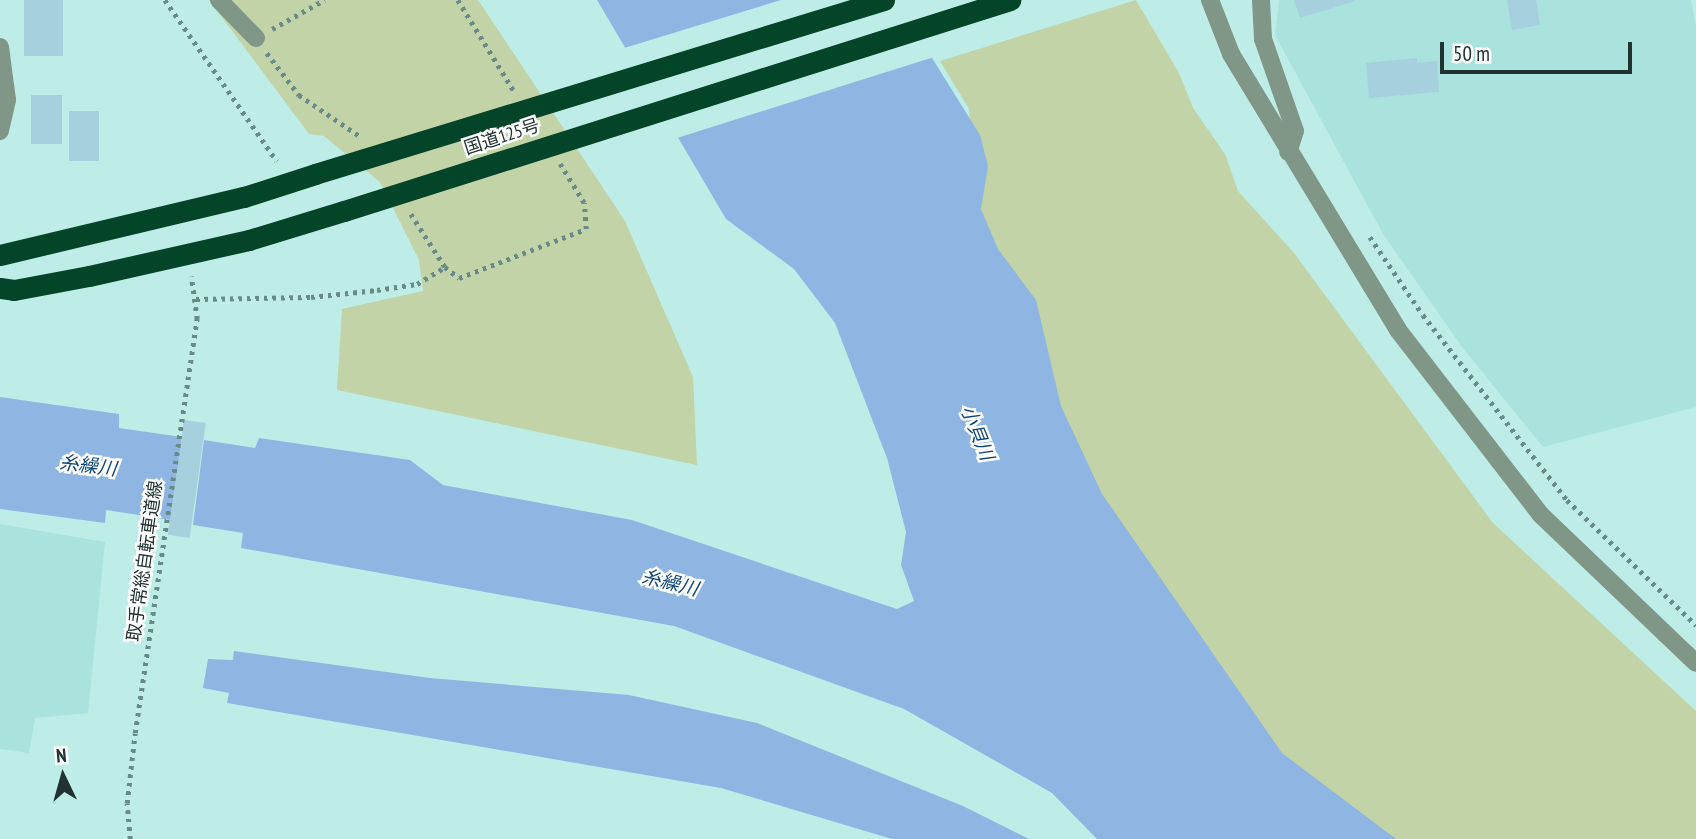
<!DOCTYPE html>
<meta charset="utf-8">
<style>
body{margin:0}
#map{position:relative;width:1696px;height:839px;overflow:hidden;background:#beede8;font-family:"PT Sans Narrow","Noto Sans JP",sans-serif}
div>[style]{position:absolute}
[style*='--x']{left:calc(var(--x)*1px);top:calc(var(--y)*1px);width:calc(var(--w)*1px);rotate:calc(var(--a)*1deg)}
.built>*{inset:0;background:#aae2dd}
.green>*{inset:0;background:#c1d3a7}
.water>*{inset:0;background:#8fb6e3}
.pier>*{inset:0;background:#beede8}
.building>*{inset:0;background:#a7d0df;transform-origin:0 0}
.path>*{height:4.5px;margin-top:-2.25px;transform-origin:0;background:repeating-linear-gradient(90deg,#6a8a87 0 3.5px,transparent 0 8.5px)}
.minor>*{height:18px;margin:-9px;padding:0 9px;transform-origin:9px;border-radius:9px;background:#809788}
.highway>*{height:21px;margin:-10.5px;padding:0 10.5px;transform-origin:10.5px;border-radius:10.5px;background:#044428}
.highway-bridge>*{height:21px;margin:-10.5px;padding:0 10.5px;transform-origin:10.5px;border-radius:10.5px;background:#044428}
span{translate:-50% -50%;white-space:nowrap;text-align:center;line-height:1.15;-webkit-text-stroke:5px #fff;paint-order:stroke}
.street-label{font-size:18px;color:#203331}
.water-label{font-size:19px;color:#12477e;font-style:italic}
.north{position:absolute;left:28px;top:741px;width:70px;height:70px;-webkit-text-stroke:5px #fff;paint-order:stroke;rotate:355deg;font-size:19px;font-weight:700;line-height:28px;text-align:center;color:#203331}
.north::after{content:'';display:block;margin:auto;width:24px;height:32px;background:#203331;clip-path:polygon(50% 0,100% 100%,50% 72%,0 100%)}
.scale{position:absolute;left:1440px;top:42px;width:192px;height:32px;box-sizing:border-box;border:4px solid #203331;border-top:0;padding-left:9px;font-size:21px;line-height:24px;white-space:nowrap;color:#203331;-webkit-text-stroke:5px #fff;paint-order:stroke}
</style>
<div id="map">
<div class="built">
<div style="clip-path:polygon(1279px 0,1691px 0,1696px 27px,1696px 407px,1543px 447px,1462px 347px,1383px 234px,1275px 35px)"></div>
<div style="clip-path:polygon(0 524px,105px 542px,88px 713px,35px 718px,29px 753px,0 749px)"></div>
</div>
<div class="green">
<div style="clip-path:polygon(209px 0,478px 0,625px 221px,693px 377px,697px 465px,337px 390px,342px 309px,423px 291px,419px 260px,380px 182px,324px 136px,309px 134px)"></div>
<div style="clip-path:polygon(1136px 0,1179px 73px,1193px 108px,1225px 154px,1238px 191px,1294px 253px,1493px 523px,1696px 711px,1696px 839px,1359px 839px,1113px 574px,977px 226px,969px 109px,940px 61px)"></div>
</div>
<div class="water">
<div style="clip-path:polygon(597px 0,896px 0,980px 135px,988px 166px,981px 209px,998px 249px,1036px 300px,1061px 406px,1102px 494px,1282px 753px,1396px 839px,1097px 839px,1052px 793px,904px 709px,674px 626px,241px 548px,243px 533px,193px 525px,204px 440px,255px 448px,259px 438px,410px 460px,443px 485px,632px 520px,897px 609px,914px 601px,901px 565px,906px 532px,887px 458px,835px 323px,794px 269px,726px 219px)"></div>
<div style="clip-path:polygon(0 397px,119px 414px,119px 428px,182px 437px,171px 520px,106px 510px,105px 523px,0 509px)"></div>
<div style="clip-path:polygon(234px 651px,430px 678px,629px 695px,757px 723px,963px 806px,1029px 839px,892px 839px,721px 788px,227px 703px,229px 693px,203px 688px,208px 659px,233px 660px)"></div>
</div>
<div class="pier">
<div style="clip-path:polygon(781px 0,900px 0,934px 57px,674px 139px,621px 49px)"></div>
</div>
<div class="building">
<div style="left:24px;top:0;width:39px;height:56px"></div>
<div style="clip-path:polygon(1294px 0,1355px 0,1355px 1px,1300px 18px)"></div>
<div style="clip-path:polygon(1507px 0,1536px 0,1540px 25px,1512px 30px)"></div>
<div style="clip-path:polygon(1417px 58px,1417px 63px,1437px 61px,1439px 92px,1369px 98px,1366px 63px)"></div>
<div style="left:31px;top:95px;width:31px;height:49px"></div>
<div style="left:69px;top:111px;width:30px;height:50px"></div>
<div style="left:184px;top:420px;width:22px;height:116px;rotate:8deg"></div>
</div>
<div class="path">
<div style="--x:165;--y:0;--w:196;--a:55.2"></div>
<div style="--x:458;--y:0;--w:107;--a:58.4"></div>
<div style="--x:272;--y:29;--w:60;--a:-29.1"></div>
<div style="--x:267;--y:53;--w:53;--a:52.7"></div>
<div style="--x:299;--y:95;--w:75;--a:34.1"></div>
<div style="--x:411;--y:214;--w:63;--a:57.3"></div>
<div style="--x:445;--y:267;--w:18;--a:38"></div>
<div style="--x:459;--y:278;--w:136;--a:-21.1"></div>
<div style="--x:586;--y:229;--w:26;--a:-94"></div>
<div style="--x:584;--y:203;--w:46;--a:-121.6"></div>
<div style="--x:1370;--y:237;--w:94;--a:55.8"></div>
<div style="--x:1423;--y:315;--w:234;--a:52.1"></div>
<div style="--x:1567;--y:500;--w:180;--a:44.1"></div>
<div style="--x:196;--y:299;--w:115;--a:-1"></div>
<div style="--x:311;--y:297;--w:66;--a:-6.1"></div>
<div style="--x:377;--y:290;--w:40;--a:-8.5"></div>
<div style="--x:417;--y:284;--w:33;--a:-31"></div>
<div style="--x:130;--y:839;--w:36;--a:-95"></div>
<div style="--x:127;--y:803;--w:70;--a:-83.5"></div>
<div style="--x:135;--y:733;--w:419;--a:-81.5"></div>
<div style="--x:197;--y:319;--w:43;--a:-97.9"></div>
</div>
<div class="minor">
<div style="--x:219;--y:0;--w:53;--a:45.8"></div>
<div style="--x:1210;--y:0;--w:58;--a:68.7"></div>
<div style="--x:1231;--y:54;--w:323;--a:58.8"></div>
<div style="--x:1398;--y:330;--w:234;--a:52.3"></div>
<div style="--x:1541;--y:515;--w:214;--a:43.7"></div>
<div style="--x:1261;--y:0;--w:39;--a:87"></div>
<div style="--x:1263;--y:39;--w:97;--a:70.8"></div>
<div style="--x:1295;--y:131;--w:22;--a:108"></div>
<div style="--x:0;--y:47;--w:53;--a:82.5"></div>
<div style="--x:7;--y:100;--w:32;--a:103"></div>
</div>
<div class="highway">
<div style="--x:0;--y:255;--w:251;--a:-13.4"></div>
<div style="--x:244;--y:197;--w:75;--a:-17.9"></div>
<div style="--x:0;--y:288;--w:14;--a:8"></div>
<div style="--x:14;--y:290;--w:76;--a:-10.6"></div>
<div style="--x:89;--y:276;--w:164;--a:-12.7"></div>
<div style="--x:249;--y:240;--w:99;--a:-17"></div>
</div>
<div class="highway-bridge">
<div style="--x:315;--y:174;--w:595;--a:-17"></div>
<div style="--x:344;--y:211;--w:699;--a:-17.58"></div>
</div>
<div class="street-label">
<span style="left:502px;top:137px;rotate:-18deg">国道125号</span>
<span style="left:145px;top:561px;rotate:-82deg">取手常総自転車道線</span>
</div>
<div class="water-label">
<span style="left:977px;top:433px;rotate:68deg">小貝川</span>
<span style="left:88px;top:466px;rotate:7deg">糸繰川</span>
<span style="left:670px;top:583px;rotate:14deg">糸繰川</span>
</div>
<div class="north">N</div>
<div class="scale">50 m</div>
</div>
